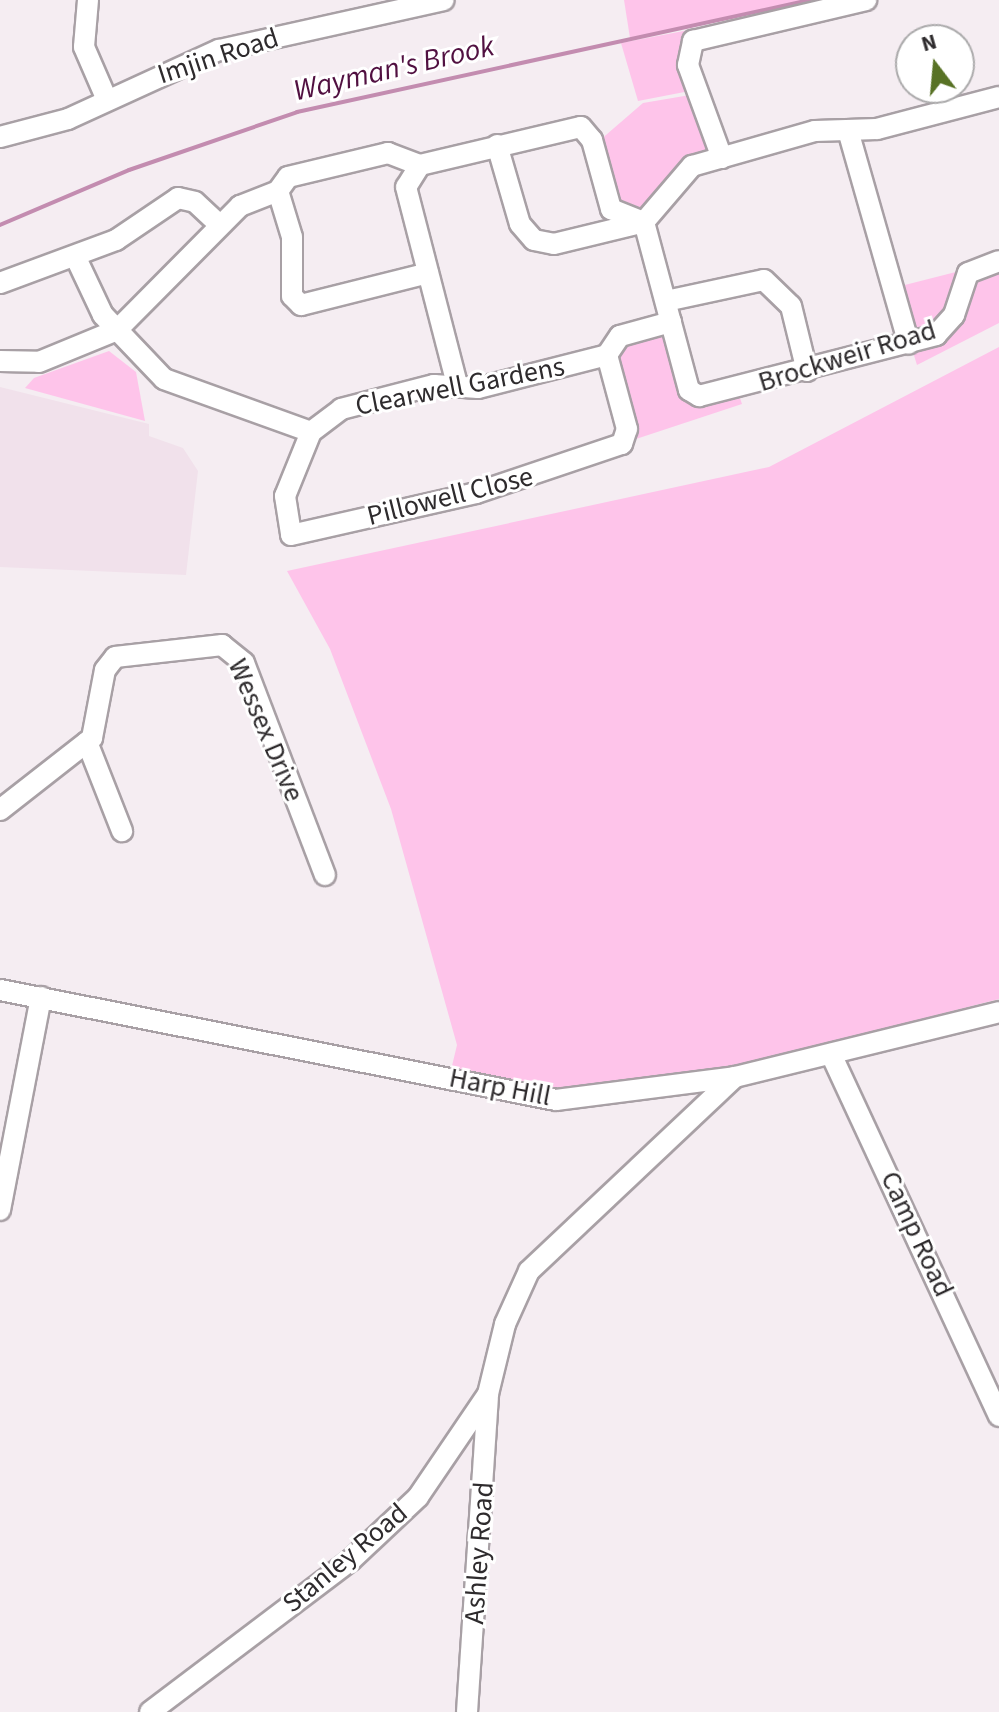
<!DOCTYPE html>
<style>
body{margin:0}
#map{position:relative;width:999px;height:1712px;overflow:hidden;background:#f5edf2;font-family:"Source Sans 3",sans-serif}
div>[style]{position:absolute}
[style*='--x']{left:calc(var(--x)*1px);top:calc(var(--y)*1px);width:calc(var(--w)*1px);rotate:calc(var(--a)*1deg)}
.built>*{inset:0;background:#f1e1eb}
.green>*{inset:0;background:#fec4ea}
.stream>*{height:4px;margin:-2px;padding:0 2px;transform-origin:2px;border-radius:2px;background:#c38cb0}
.roads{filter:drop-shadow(2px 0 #a8a0a5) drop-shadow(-2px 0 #a8a0a5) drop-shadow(0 2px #a8a0a5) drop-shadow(0 -2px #a8a0a5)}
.minor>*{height:20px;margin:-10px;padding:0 10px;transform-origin:10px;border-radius:10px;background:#fff}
span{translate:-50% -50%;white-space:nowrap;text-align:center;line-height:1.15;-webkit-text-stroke:6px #fff;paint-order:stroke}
.street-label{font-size:28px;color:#2e2b2d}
.water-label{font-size:30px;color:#511041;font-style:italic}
.north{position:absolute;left:895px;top:24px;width:80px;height:80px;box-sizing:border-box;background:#fff;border:2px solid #abaaab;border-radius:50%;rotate:344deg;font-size:22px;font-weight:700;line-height:32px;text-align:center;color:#2e2b2d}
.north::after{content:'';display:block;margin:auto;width:28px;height:36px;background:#587225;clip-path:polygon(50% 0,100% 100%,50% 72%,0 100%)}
</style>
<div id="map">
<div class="built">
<div style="clip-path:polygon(0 387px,149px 424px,149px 436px,183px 448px,198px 471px,186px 575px,0 567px)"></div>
</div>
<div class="green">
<div style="clip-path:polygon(624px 0,814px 0,630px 38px)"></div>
<div style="clip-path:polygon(694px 29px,700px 89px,638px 101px,621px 43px)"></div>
<div style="clip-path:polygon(696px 94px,710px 152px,676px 166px,643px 208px,618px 203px,599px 141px,643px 103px)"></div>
<div style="clip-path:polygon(999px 261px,999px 323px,917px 365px,893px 288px)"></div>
<div style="clip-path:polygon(661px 334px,690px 405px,739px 395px,742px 404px,636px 439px,615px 359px,619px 346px)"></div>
<div style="clip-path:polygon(999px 347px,999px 999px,750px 1063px,557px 1091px,451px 1070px,457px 1045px,391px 809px,330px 649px,287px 571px,769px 467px)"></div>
<div style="clip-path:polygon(109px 351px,136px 372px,145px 421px,25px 388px,34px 378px)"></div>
</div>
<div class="stream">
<div style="--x:0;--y:225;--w:140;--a:-23.1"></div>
<div style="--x:129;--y:170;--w:178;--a:-19"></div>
<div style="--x:297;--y:112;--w:525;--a:-12.32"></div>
</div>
<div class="roads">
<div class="minor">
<div style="--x:88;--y:0;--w:47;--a:94.9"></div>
<div style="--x:84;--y:47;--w:58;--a:66.5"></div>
<div style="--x:849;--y:134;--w:218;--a:74.1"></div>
<div style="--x:0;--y:137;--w:70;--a:-14.8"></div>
<div style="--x:68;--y:119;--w:166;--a:-24.6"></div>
<div style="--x:219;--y:50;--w:230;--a:-12.5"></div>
<div style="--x:497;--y:145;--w:82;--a:73.8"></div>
<div style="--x:520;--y:224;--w:21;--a:49"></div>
<div style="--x:534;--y:240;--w:20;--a:11"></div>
<div style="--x:554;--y:244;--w:89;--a:-13.7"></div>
<div style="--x:722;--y:158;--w:99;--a:-110.1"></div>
<div style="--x:688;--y:65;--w:25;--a:-78"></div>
<div style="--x:693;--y:41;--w:178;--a:-13.3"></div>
<div style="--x:420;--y:165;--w:26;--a:122"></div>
<div style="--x:406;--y:187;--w:203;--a:75.5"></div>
<div style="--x:278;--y:191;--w:48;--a:73.1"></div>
<div style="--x:292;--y:237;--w:59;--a:90"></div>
<div style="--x:292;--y:296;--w:13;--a:45"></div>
<div style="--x:301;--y:305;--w:131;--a:-14.1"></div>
<div style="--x:644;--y:222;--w:174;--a:75"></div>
<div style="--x:689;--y:390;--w:12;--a:31"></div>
<div style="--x:699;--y:396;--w:245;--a:-14.4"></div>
<div style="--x:936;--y:335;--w:27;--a:-48"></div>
<div style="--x:954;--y:315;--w:44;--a:-71.6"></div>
<div style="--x:968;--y:273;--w:33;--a:-21"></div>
<div style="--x:644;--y:222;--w:74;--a:-49.4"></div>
<div style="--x:692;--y:166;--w:128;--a:-15.9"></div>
<div style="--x:815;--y:131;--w:62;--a:-1.8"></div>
<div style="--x:877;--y:129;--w:126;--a:-14.7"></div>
<div style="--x:76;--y:258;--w:63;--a:64.7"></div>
<div style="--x:103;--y:315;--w:88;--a:46.4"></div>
<div style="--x:164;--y:379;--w:156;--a:19.8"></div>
<div style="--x:311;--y:432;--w:38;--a:-37"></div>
<div style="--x:341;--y:409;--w:96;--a:-14.5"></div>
<div style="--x:434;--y:385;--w:44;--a:3.9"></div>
<div style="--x:478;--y:388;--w:133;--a:-14.3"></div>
<div style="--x:607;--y:355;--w:23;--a:-56"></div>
<div style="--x:620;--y:336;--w:53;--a:-15.4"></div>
<div style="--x:0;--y:283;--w:124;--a:-20.3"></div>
<div style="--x:116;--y:240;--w:75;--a:-34.1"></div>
<div style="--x:178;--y:198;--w:17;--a:13"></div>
<div style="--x:195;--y:202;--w:33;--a:43"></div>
<div style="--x:666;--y:301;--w:100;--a:-12.1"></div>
<div style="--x:764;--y:280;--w:37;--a:44"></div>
<div style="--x:791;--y:306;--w:67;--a:76.2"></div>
<div style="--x:0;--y:361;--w:39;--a:1"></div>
<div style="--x:39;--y:362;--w:84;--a:-22.3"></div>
<div style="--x:117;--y:330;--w:175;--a:-45.2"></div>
<div style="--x:240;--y:206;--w:41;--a:-21.5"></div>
<div style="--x:278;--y:191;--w:17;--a:-54"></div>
<div style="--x:288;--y:177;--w:103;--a:-13.5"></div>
<div style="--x:388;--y:153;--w:34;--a:21"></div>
<div style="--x:420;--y:165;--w:165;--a:-13.3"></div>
<div style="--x:581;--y:127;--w:17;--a:50"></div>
<div style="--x:592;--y:140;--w:72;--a:74.6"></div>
<div style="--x:611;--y:209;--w:35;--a:22"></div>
<div style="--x:311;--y:432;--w:69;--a:112.1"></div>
<div style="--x:285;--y:496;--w:39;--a:81"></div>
<div style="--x:291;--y:535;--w:190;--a:-12.8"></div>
<div style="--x:476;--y:493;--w:154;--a:-18.6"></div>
<div style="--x:622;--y:444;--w:16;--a:-72"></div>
<div style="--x:627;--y:429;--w:77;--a:-105.1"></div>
<div style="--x:87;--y:742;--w:96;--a:68.5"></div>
<div style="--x:0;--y:810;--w:117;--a:-38"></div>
<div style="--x:92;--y:738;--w:69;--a:-79.2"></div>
<div style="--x:105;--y:670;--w:16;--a:-52"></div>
<div style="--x:115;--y:657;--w:108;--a:-6.4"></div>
<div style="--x:222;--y:645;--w:28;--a:39"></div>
<div style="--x:244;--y:663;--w:227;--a:69.1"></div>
<div style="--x:0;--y:990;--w:567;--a:11.19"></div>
<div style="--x:556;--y:1100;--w:180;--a:-7.3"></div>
<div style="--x:735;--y:1077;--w:272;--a:-13.8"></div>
<div style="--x:831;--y:1054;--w:399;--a:65.1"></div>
<div style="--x:0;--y:1210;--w:217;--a:-79.1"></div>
<div style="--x:150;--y:1712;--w:252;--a:-37.1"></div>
<div style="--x:351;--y:1560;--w:92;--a:-43.2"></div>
<div style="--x:418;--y:1497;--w:125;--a:-55.8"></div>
<div style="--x:488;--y:1394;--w:72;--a:-76.3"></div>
<div style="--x:505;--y:1324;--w:58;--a:-65.6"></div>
<div style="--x:529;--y:1271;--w:283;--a:-43.3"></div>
<div style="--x:467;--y:1712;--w:315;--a:-86.2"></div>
</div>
</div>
<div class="street-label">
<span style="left:218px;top:56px;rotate:-18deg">Imjin Road</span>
<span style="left:847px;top:356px;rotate:-17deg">Brockweir Road</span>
<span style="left:460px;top:386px;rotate:-11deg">Clearwell Gardens</span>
<span style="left:450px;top:496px;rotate:-14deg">Pillowell Close</span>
<span style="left:266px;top:730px;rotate:67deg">Wessex Drive</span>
<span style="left:500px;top:1087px;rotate:11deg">Harp Hill</span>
<span style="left:917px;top:1234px;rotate:65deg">Camp Road</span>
<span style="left:479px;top:1553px;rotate:-86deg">Ashley Road</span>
<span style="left:345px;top:1558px;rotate:-40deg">Stanley Road</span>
</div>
<div class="water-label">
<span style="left:394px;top:69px;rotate:-13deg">Wayman's Brook</span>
</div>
<div class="north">N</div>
</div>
